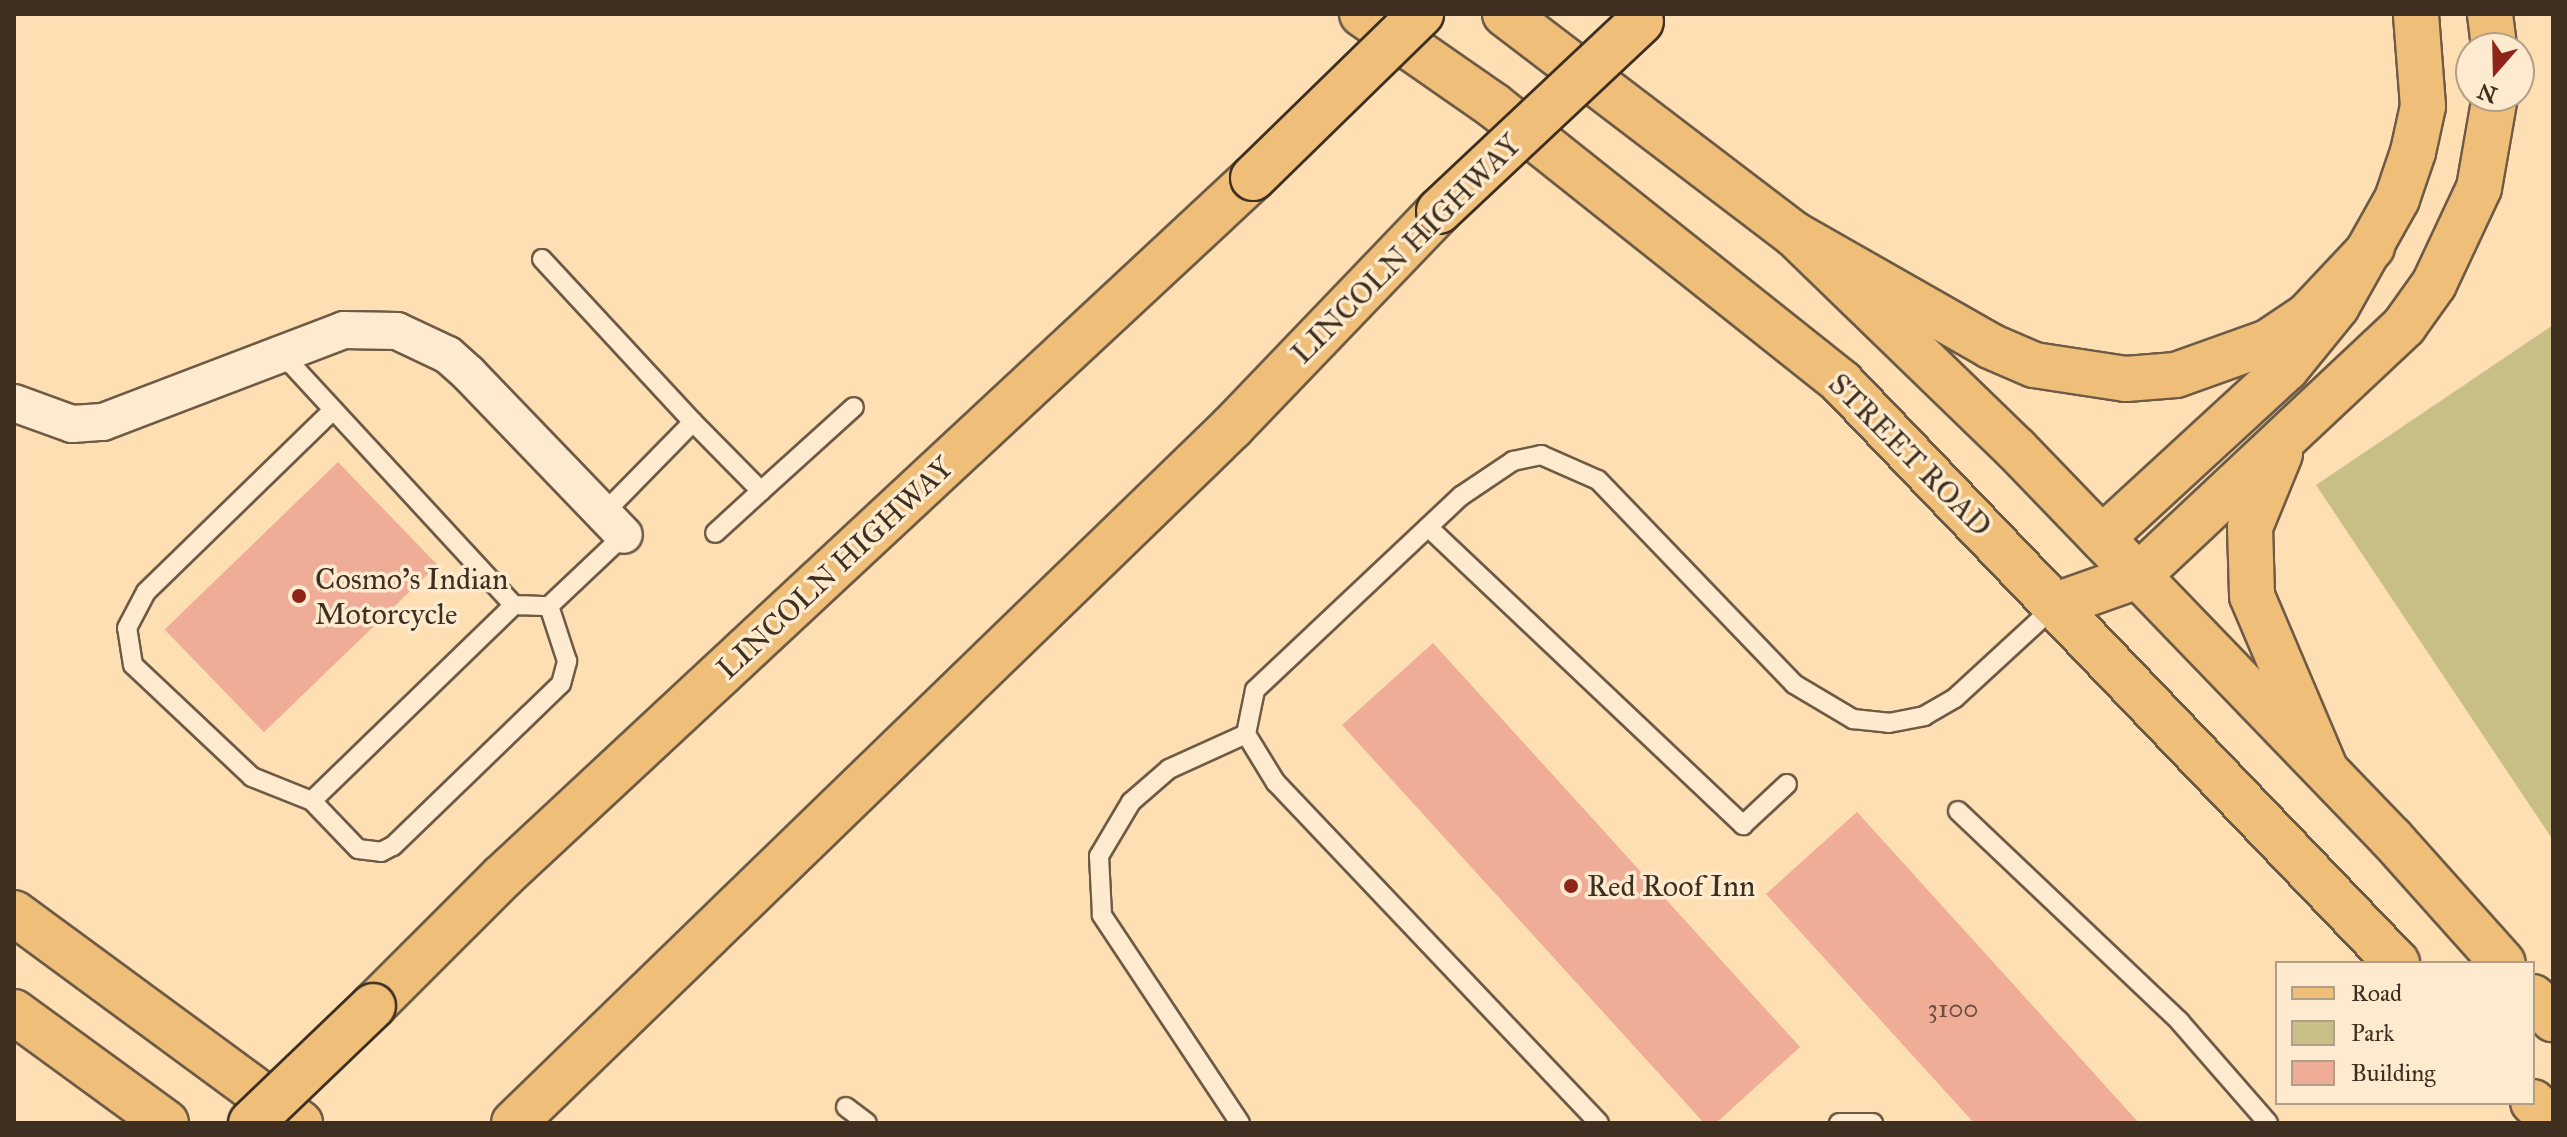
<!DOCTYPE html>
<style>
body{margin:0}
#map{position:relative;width:2567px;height:1137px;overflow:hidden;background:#fedeb3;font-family:"IM FELL Great Primer",serif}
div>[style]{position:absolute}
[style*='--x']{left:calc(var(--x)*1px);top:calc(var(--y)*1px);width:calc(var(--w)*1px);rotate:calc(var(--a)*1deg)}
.green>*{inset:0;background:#c8bf87}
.building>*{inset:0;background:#efac96;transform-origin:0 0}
.roads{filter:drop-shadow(2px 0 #6e5b45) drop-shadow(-2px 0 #6e5b45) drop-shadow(0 2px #6e5b45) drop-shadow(0 -2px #6e5b45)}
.lane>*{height:18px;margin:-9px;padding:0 9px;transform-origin:9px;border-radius:9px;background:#feeace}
.street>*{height:36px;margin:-18px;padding:0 18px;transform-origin:18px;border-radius:18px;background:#feeace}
.primary>*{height:44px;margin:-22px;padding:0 22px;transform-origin:22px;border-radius:22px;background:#efbf7a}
.highway>*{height:44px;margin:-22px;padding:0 22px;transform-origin:22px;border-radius:22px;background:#efbf7a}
.bridges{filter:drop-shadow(2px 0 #3e2f20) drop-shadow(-2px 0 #3e2f20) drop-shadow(0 2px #3e2f20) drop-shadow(0 -2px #3e2f20)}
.highway-bridge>*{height:44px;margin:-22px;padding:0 22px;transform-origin:22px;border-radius:22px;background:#efbf7a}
.dots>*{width:22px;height:22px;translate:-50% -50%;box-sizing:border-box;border:4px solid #feeace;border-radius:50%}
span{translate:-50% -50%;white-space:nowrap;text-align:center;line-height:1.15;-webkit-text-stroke:7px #feeace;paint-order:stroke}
.number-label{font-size:26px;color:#6a4e3e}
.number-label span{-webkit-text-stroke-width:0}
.street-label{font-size:30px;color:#3e2f20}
.poi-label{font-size:30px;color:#3e2f20}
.left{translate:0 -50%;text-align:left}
.frame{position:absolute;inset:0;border:16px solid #3e2f20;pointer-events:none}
.legend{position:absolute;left:2275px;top:961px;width:260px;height:144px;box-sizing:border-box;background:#feeace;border:2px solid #b19f88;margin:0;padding:10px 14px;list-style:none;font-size:24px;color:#3e2f20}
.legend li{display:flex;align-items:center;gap:16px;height:40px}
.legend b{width:40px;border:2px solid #b19f88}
.north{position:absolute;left:2455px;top:32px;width:80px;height:80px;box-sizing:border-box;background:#feeace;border:2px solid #b19f88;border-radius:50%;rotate:200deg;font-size:22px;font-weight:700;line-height:32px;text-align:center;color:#3e2f20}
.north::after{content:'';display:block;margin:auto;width:28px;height:36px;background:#8f2418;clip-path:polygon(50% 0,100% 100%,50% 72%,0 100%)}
</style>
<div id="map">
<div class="green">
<div style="clip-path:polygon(2553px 325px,2553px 840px,2316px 485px)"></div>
</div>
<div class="building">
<div style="left:338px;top:462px;width:143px;height:241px;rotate:46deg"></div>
<div style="clip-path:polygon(1433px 643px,1800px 1047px,1716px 1123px,1704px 1123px,1342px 725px)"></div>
<div style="clip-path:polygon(1857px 812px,2139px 1123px,1974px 1123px,1766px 894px)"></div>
</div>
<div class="roads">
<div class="lane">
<div style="--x:542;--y:259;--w:222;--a:47.2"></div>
<div style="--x:693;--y:422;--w:129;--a:134.4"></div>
<div style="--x:282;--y:354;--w:342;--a:47.3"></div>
<div style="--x:514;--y:605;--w:35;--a:2"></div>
<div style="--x:549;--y:606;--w:103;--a:-43.4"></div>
<div style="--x:693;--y:422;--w:97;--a:45.4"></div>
<div style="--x:761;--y:491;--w:62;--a:137.6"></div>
<div style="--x:761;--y:491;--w:125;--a:-42.1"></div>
<div style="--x:1428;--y:527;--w:434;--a:43.4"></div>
<div style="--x:1743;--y:825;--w:60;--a:-43"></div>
<div style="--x:514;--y:605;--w:281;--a:135.9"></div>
<div style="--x:312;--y:801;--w:66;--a:46.2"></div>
<div style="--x:358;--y:849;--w:23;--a:7"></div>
<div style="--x:381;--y:852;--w:13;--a:-27"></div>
<div style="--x:393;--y:846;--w:233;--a:-44"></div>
<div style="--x:561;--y:684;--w:24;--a:-75"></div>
<div style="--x:567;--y:661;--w:58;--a:-108.1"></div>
<div style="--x:312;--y:801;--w:65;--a:-158.2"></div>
<div style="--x:252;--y:777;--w:163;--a:-136.7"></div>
<div style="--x:133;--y:665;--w:37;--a:-99"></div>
<div style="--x:127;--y:628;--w:41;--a:-62.2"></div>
<div style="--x:146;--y:592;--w:261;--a:-44.2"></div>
<div style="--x:1958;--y:811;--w:306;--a:43.5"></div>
<div style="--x:2180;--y:1022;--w:134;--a:48.9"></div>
<div style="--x:846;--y:1107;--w:26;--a:37"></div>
<div style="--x:1240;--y:1123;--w:250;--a:-123.6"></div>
<div style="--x:1102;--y:915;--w:59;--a:-92.9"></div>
<div style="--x:1099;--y:856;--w:63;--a:-59.3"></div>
<div style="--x:1131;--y:802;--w:50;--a:-41"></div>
<div style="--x:1169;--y:769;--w:85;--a:-24.4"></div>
<div style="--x:1599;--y:1123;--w:469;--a:-133.5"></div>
<div style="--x:1276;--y:783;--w:57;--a:-121.5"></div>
<div style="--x:1246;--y:734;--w:45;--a:-78.4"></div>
<div style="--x:1255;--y:690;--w:283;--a:-43.3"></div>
<div style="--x:1461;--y:496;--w:63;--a:-33.9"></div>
<div style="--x:1513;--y:461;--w:29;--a:-12"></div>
<div style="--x:1541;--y:455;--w:62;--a:23.7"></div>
<div style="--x:1598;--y:480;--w:283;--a:46.1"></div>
<div style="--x:1794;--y:684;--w:69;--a:30.7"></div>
<div style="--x:1853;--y:719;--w:36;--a:6"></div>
<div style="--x:1889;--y:723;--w:36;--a:-11"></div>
<div style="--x:1924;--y:716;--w:36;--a:-30"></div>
<div style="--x:1955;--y:698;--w:137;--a:-42.6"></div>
<div style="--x:1839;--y:1123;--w:34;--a:0"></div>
</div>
<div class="street">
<div style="--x:14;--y:403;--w:62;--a:19.9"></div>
<div style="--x:72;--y:424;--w:31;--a:-4"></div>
<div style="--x:103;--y:422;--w:258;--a:-20.9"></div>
<div style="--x:344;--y:330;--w:53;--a:1.1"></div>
<div style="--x:397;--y:331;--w:56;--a:25.2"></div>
<div style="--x:448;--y:355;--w:28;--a:42"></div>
<div style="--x:469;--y:374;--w:223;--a:46.1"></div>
</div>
<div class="primary">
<div style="--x:1362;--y:14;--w:160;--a:34.8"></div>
<div style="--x:1493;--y:105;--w:446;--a:38.5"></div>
<div style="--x:1842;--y:383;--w:803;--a:46.26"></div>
<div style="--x:1505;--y:14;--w:363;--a:37.3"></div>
<div style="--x:1794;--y:234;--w:309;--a:44.1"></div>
<div style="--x:2016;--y:449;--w:542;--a:46.05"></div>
<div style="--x:2392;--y:839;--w:166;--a:48.2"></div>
<div style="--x:2056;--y:605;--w:87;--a:-19.5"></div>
<div style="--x:2533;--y:997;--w:30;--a:48"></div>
<div style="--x:2533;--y:1102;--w:28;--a:45"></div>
</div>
<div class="highway">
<div style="--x:2490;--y:14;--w:34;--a:83"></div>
<div style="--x:1794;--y:234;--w:226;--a:29.7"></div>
<div style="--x:1990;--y:346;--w:48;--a:23.4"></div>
<div style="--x:2034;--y:365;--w:93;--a:8.7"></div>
<div style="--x:2126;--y:379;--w:50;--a:-4.6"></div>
<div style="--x:2176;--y:375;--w:98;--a:-19.7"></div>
<div style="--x:2268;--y:342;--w:47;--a:-33.7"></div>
<div style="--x:2307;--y:316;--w:95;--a:-46.7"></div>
<div style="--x:2280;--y:454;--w:79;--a:112.3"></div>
<div style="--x:2250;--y:527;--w:69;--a:88.3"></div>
<div style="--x:2252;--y:596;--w:189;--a:67"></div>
<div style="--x:2102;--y:538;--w:250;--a:-42.6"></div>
<div style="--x:2286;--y:369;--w:81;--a:-51"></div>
<div style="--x:2337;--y:306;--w:123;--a:-60.7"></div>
<div style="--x:2397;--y:199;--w:50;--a:-71.2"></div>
<div style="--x:2413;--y:152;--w:47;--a:-77.7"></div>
<div style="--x:2423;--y:106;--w:92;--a:-94.4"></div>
<div style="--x:2138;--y:576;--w:365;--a:-43.2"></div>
<div style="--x:2404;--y:326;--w:52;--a:-54.5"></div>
<div style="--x:2434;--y:284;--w:106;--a:-64.9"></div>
<div style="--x:2479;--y:188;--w:93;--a:-80.1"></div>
<div style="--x:14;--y:913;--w:355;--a:36.3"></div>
<div style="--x:373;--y:1006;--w:182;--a:-45"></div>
<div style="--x:502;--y:877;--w:1026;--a:-42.95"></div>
<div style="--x:14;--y:1012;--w:188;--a:36.1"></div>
<div style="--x:514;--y:1123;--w:1000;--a:-44.11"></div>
<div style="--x:1232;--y:427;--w:299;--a:-46.2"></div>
</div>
</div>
<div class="bridges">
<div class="highway-bridge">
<div style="--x:1253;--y:178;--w:235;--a:-44.3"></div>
<div style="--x:1439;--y:211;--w:277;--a:-43.2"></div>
<div style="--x:251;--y:1123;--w:169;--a:-43.8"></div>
</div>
</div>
<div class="dots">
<div style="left:299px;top:596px;background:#8f2418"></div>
<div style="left:1571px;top:886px;background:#8f2418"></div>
</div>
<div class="number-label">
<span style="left:1953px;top:1009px">3100</span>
</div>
<div class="street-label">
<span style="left:1406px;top:249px;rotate:-45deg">LINCOLN HIGHWAY</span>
<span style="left:1910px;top:455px;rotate:45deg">STREET ROAD</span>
<span style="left:835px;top:568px;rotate:-43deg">LINCOLN HIGHWAY</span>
</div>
<div class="poi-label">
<span class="left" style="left:315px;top:596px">Cosmo's Indian<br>Motorcycle</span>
<span class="left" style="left:1587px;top:886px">Red Roof Inn</span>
</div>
<div class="frame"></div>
<ul class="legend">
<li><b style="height:10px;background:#efbf7a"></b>Road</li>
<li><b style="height:22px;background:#c8bf87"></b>Park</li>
<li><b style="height:22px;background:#efac96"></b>Building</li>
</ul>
<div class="north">N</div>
</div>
